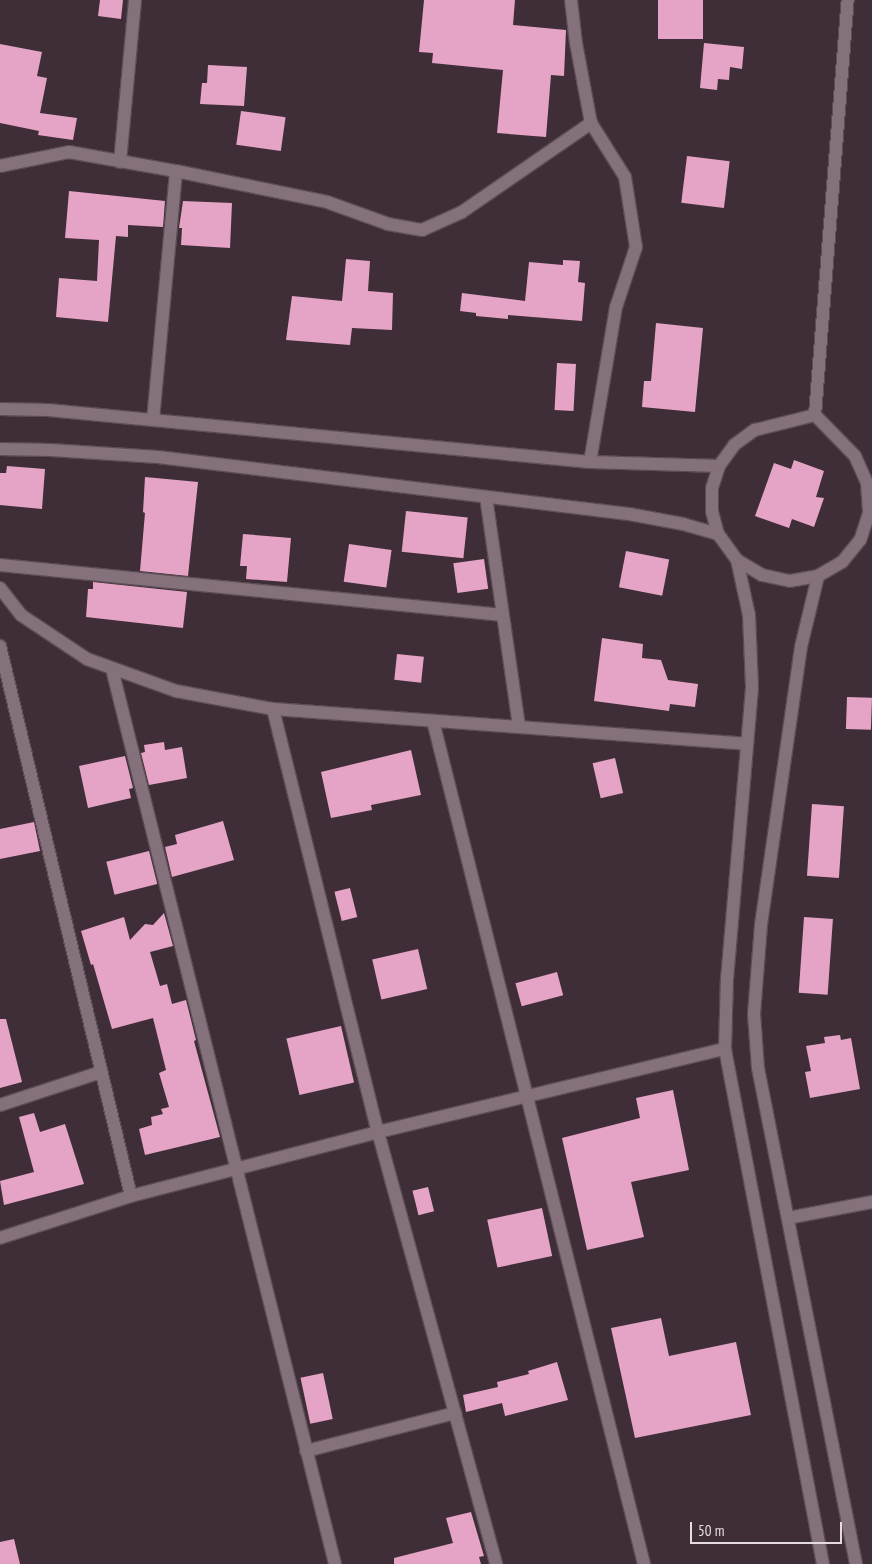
<!DOCTYPE html>
<style>
body{margin:0}
#map{position:relative;width:872px;height:1564px;overflow:hidden;background:#3f2e37;font-family:"PT Sans Narrow",sans-serif}
div>[style]{position:absolute}
[style*='--x']{left:calc(var(--x)*1px);top:calc(var(--y)*1px);width:calc(var(--w)*1px);rotate:calc(var(--a)*1deg)}
.building>*{inset:0;background:#e5a4c5;transform-origin:0 0}
.roads{filter:drop-shadow(1px 0 #5c4d54) drop-shadow(-1px 0 #5c4d54) drop-shadow(0 1px #5c4d54) drop-shadow(0 -1px #5c4d54)}
.minor>*{height:12px;margin:-6px;padding:0 6px;transform-origin:6px;border-radius:6px;background:#85717b}
.tertiary>*{height:12px;margin:-6px;padding:0 6px;transform-origin:6px;border-radius:6px;background:#85717b}
span{translate:-50% -50%;white-space:nowrap;text-align:center;line-height:1.15;-webkit-text-stroke:5px #3f2e37;paint-order:stroke}
.scale{position:absolute;left:690px;top:1522px;width:152px;height:22px;box-sizing:border-box;border:2px solid #e6dbe0;border-top:0;padding-left:6px;font-size:15px;line-height:18px;white-space:nowrap;color:#e6dbe0;-webkit-text-stroke:4px #3f2e37;paint-order:stroke}
</style>
<div id="map">
<div class="building">
<div style="clip-path:polygon(100px 0,123px 0,121px 19px,98px 16px)"></div>
<div style="clip-path:polygon(424px 0,515px 0,513px 25px,566px 30px,564px 76px,551px 75px,546px 137px,497px 133px,503px 70px,432px 63px,433px 53px,419px 52px)"></div>
<div style="left:658px;top:0;width:45px;height:39px"></div>
<div style="clip-path:polygon(704px 43px,744px 47px,742px 69px,730px 67px,729px 80px,718px 79px,717px 90px,700px 88px)"></div>
<div style="clip-path:polygon(0 44px,42px 52px,37px 76px,47px 78px,40px 113px,77px 118px,73px 140px,38px 135px,39px 131px,0 123px)"></div>
<div style="clip-path:polygon(208px 65px,247px 67px,244px 106px,200px 104px,202px 83px,207px 83px)"></div>
<div style="left:241px;top:111px;width:45px;height:34px;rotate:8deg"></div>
<div style="left:687px;top:156px;width:43px;height:47px;rotate:7deg"></div>
<div style="clip-path:polygon(69px 191px,165px 201px,163px 227px,128px 225px,128px 237px,116px 236px,108px 322px,56px 317px,59px 278px,97px 281px,99px 240px,65px 238px)"></div>
<div style="clip-path:polygon(183px 201px,232px 203px,230px 248px,181px 245px,182px 228px,179px 228px)"></div>
<div style="clip-path:polygon(346px 259px,370px 261px,368px 291px,393px 293px,392px 330px,352px 328px,350px 345px,286px 340px,292px 296px,342px 301px)"></div>
<div style="clip-path:polygon(563px 260px,580px 261px,578px 282px,585px 283px,582px 321px,508px 315px,508px 319px,476px 316px,476px 313px,460px 311px,462px 293px,525px 301px,529px 262px,563px 265px)"></div>
<div style="clip-path:polygon(656px 323px,703px 328px,695px 412px,642px 407px,644px 381px,651px 381px)"></div>
<div style="left:557px;top:363px;width:19px;height:47px;rotate:3deg"></div>
<div style="clip-path:polygon(794px 460px,824px 471px,816px 497px,824px 498px,814px 527px,792px 519px,789px 528px,755px 516px,774px 463px,791px 469px)"></div>
<div style="clip-path:polygon(7px 466px,45px 469px,42px 509px,0 505px,0 473px,6px 473px)"></div>
<div style="clip-path:polygon(145px 477px,198px 482px,188px 576px,140px 571px,145px 513px,143px 512px)"></div>
<div style="left:406px;top:511px;width:62px;height:41px;rotate:6deg"></div>
<div style="clip-path:polygon(243px 534px,291px 538px,287px 582px,246px 579px,247px 566px,240px 566px)"></div>
<div style="left:349px;top:544px;width:43px;height:38px;rotate:8deg"></div>
<div style="left:626px;top:551px;width:44px;height:37px;rotate:11deg"></div>
<div style="left:484px;top:559px;width:30px;height:31px;rotate:82deg"></div>
<div style="clip-path:polygon(93px 582px,187px 592px,183px 628px,86px 617px,88px 589px,93px 589px)"></div>
<div style="clip-path:polygon(602px 638px,643px 644px,642px 658px,661px 660px,668px 680px,698px 684px,695px 707px,670px 704px,669px 711px,594px 701px)"></div>
<div style="left:397px;top:654px;width:27px;height:26px;rotate:6deg"></div>
<div style="left:847px;top:697px;width:25px;height:32px;rotate:2deg"></div>
<div style="clip-path:polygon(164px 742px,165px 750px,182px 747px,187px 778px,149px 785px,141px 753px,145px 752px,144px 745px)"></div>
<div style="clip-path:polygon(411px 750px,421px 795px,371px 805px,372px 810px,331px 818px,321px 772px)"></div>
<div style="clip-path:polygon(125px 756px,133px 788px,129px 789px,131px 798px,88px 808px,79px 766px)"></div>
<div style="left:615px;top:758px;width:36px;height:23px;rotate:77deg"></div>
<div style="left:812px;top:804px;width:32px;height:72px;rotate:4deg"></div>
<div style="clip-path:polygon(223px 821px,234px 860px,172px 877px,165px 847px,177px 844px,175px 835px)"></div>
<div style="clip-path:polygon(34px 822px,40px 851px,0 859px,0 829px)"></div>
<div style="left:149px;top:851px;width:34px;height:44px;rotate:76deg"></div>
<div style="left:350px;top:888px;width:30px;height:16px;rotate:76deg"></div>
<div style="clip-path:polygon(164px 913px,173px 946px,150px 952px,160px 986px,167px 984px,172px 1004px,186px 1000px,196px 1040px,194px 1041px,220px 1137px,145px 1155px,139px 1129px,152px 1125px,151px 1117px,163px 1114px,161px 1109px,169px 1107px,159px 1073px,166px 1070px,153px 1018px,112px 1029px,93px 964px,91px 965px,81px 931px,124px 917px,130px 940px,145px 924px,153px 925px)"></div>
<div style="left:804px;top:917px;width:29px;height:76px;rotate:4deg"></div>
<div style="left:418px;top:949px;width:41px;height:47px;rotate:77deg"></div>
<div style="left:557px;top:972px;width:24px;height:43px;rotate:75deg"></div>
<div style="clip-path:polygon(0 1019px,6px 1019px,22px 1082px,0 1088px)"></div>
<div style="left:341px;top:1026px;width:58px;height:56px;rotate:77deg"></div>
<div style="clip-path:polygon(840px 1035px,841px 1040px,851px 1038px,860px 1089px,810px 1098px,805px 1072px,811px 1071px,806px 1046px,825px 1043px,824px 1037px)"></div>
<div style="clip-path:polygon(673px 1090px,689px 1170px,631px 1182px,644px 1237px,587px 1250px,562px 1138px,640px 1118px,636px 1098px)"></div>
<div style="clip-path:polygon(34px 1113px,40px 1132px,65px 1124px,84px 1184px,4px 1205px,0 1181px,34px 1172px,19px 1117px)"></div>
<div style="left:428px;top:1187px;width:25px;height:16px;rotate:76deg"></div>
<div style="left:542px;top:1208px;width:49px;height:56px;rotate:78deg"></div>
<div style="clip-path:polygon(661px 1318px,669px 1356px,736px 1342px,751px 1415px,635px 1438px,611px 1328px)"></div>
<div style="clip-path:polygon(557px 1362px,568px 1400px,505px 1416px,502px 1403px,466px 1412px,463px 1395px,498px 1387px,497px 1382px,529px 1374px,528px 1371px)"></div>
<div style="left:323px;top:1373px;width:47px;height:23px;rotate:78deg"></div>
<div style="clip-path:polygon(471px 1512px,484px 1556px,479px 1557px,481px 1564px,394px 1564px,394px 1558px,453px 1543px,446px 1518px)"></div>
<div style="clip-path:polygon(14px 1539px,20px 1564px,0 1564px,0 1542px)"></div>
</div>
<div class="roads">
<div class="minor">
<div style="--x:571;--y:0;--w:43;--a:83.4"></div>
<div style="--x:576;--y:43;--w:81;--a:79.4"></div>
<div style="--x:591;--y:123;--w:64;--a:57.8"></div>
<div style="--x:625;--y:177;--w:71;--a:81.1"></div>
<div style="--x:636;--y:247;--w:63;--a:108.4"></div>
<div style="--x:616;--y:307;--w:157;--a:99.5"></div>
<div style="--x:120;--y:162;--w:163;--a:-84.7"></div>
<div style="--x:0;--y:166;--w:70;--a:-11.5"></div>
<div style="--x:69;--y:152;--w:109;--a:10.1"></div>
<div style="--x:176;--y:171;--w:154;--a:11.6"></div>
<div style="--x:327;--y:202;--w:65;--a:19.8"></div>
<div style="--x:388;--y:224;--w:35;--a:10"></div>
<div style="--x:422;--y:230;--w:44;--a:-24.2"></div>
<div style="--x:462;--y:212;--w:157;--a:-34.6"></div>
<div style="--x:815;--y:415;--w:416;--a:-85.5"></div>
<div style="--x:153;--y:420;--w:250;--a:-84.7"></div>
<div style="--x:486;--y:497;--w:232;--a:81.8"></div>
<div style="--x:0;--y:565;--w:505;--a:5.68"></div>
<div style="--x:0;--y:588;--w:34;--a:52"></div>
<div style="--x:21;--y:615;--w:79;--a:33.7"></div>
<div style="--x:87;--y:659;--w:95;--a:19.8"></div>
<div style="--x:176;--y:691;--w:99;--a:10.5"></div>
<div style="--x:273;--y:709;--w:475;--a:4.2"></div>
<div style="--x:0;--y:646;--w:565;--a:76.6"></div>
<div style="--x:112;--y:669;--w:922;--a:76.01"></div>
<div style="--x:273;--y:709;--w:436;--a:76.1"></div>
<div style="--x:378;--y:1132;--w:448;--a:74.7"></div>
<div style="--x:433;--y:721;--w:869;--a:75.95"></div>
<div style="--x:0;--y:1105;--w:106;--a:-18.1"></div>
<div style="--x:788;--y:1218;--w:86;--a:-10.8"></div>
<div style="--x:0;--y:1238;--w:138;--a:-17.8"></div>
<div style="--x:131;--y:1196;--w:255;--a:-14.5"></div>
<div style="--x:378;--y:1132;--w:357;--a:-13.5"></div>
<div style="--x:306;--y:1451;--w:154;--a:-14.3"></div>
</div>
<div class="tertiary">
<div style="--x:0;--y:409;--w:48;--a:1.2"></div>
<div style="--x:48;--y:410;--w:544;--a:5.48"></div>
<div style="--x:590;--y:462;--w:129;--a:1.8"></div>
<div style="--x:815;--y:415;--w:57;--a:45.7"></div>
<div style="--x:855;--y:456;--w:30;--a:66"></div>
<div style="--x:867;--y:483;--w:30;--a:86"></div>
<div style="--x:869;--y:513;--w:28;--a:108"></div>
<div style="--x:860;--y:540;--w:28;--a:129"></div>
<div style="--x:842;--y:562;--w:28;--a:150"></div>
<div style="--x:818;--y:576;--w:28;--a:170"></div>
<div style="--x:790;--y:581;--w:29;--a:-168"></div>
<div style="--x:762;--y:575;--w:29;--a:-149"></div>
<div style="--x:737;--y:560;--w:32;--a:-126"></div>
<div style="--x:718;--y:534;--w:23;--a:-105"></div>
<div style="--x:712;--y:512;--w:24;--a:-90"></div>
<div style="--x:712;--y:488;--w:23;--a:-72"></div>
<div style="--x:719;--y:466;--w:26;--a:-54"></div>
<div style="--x:734;--y:445;--w:26;--a:-36"></div>
<div style="--x:755;--y:430;--w:62;--a:-14"></div>
<div style="--x:0;--y:449;--w:51;--a:1.1"></div>
<div style="--x:51;--y:450;--w:107;--a:3.7"></div>
<div style="--x:158;--y:457;--w:474;--a:6.9"></div>
<div style="--x:629;--y:514;--w:55;--a:10.5"></div>
<div style="--x:683;--y:524;--w:36;--a:16"></div>
<div style="--x:737;--y:560;--w:56;--a:77.7"></div>
<div style="--x:749;--y:615;--w:73;--a:87.6"></div>
<div style="--x:752;--y:688;--w:290;--a:94.9"></div>
<div style="--x:727;--y:977;--w:72;--a:91.6"></div>
<div style="--x:725;--y:1049;--w:524;--a:79.23"></div>
<div style="--x:818;--y:576;--w:73;--a:103.5"></div>
<div style="--x:801;--y:647;--w:281;--a:98.2"></div>
<div style="--x:761;--y:925;--w:89;--a:94.5"></div>
<div style="--x:754;--y:1014;--w:54;--a:85.8"></div>
<div style="--x:758;--y:1068;--w:506;--a:78.82"></div>
</div>
</div>
<div class="scale">50 m</div>
</div>
